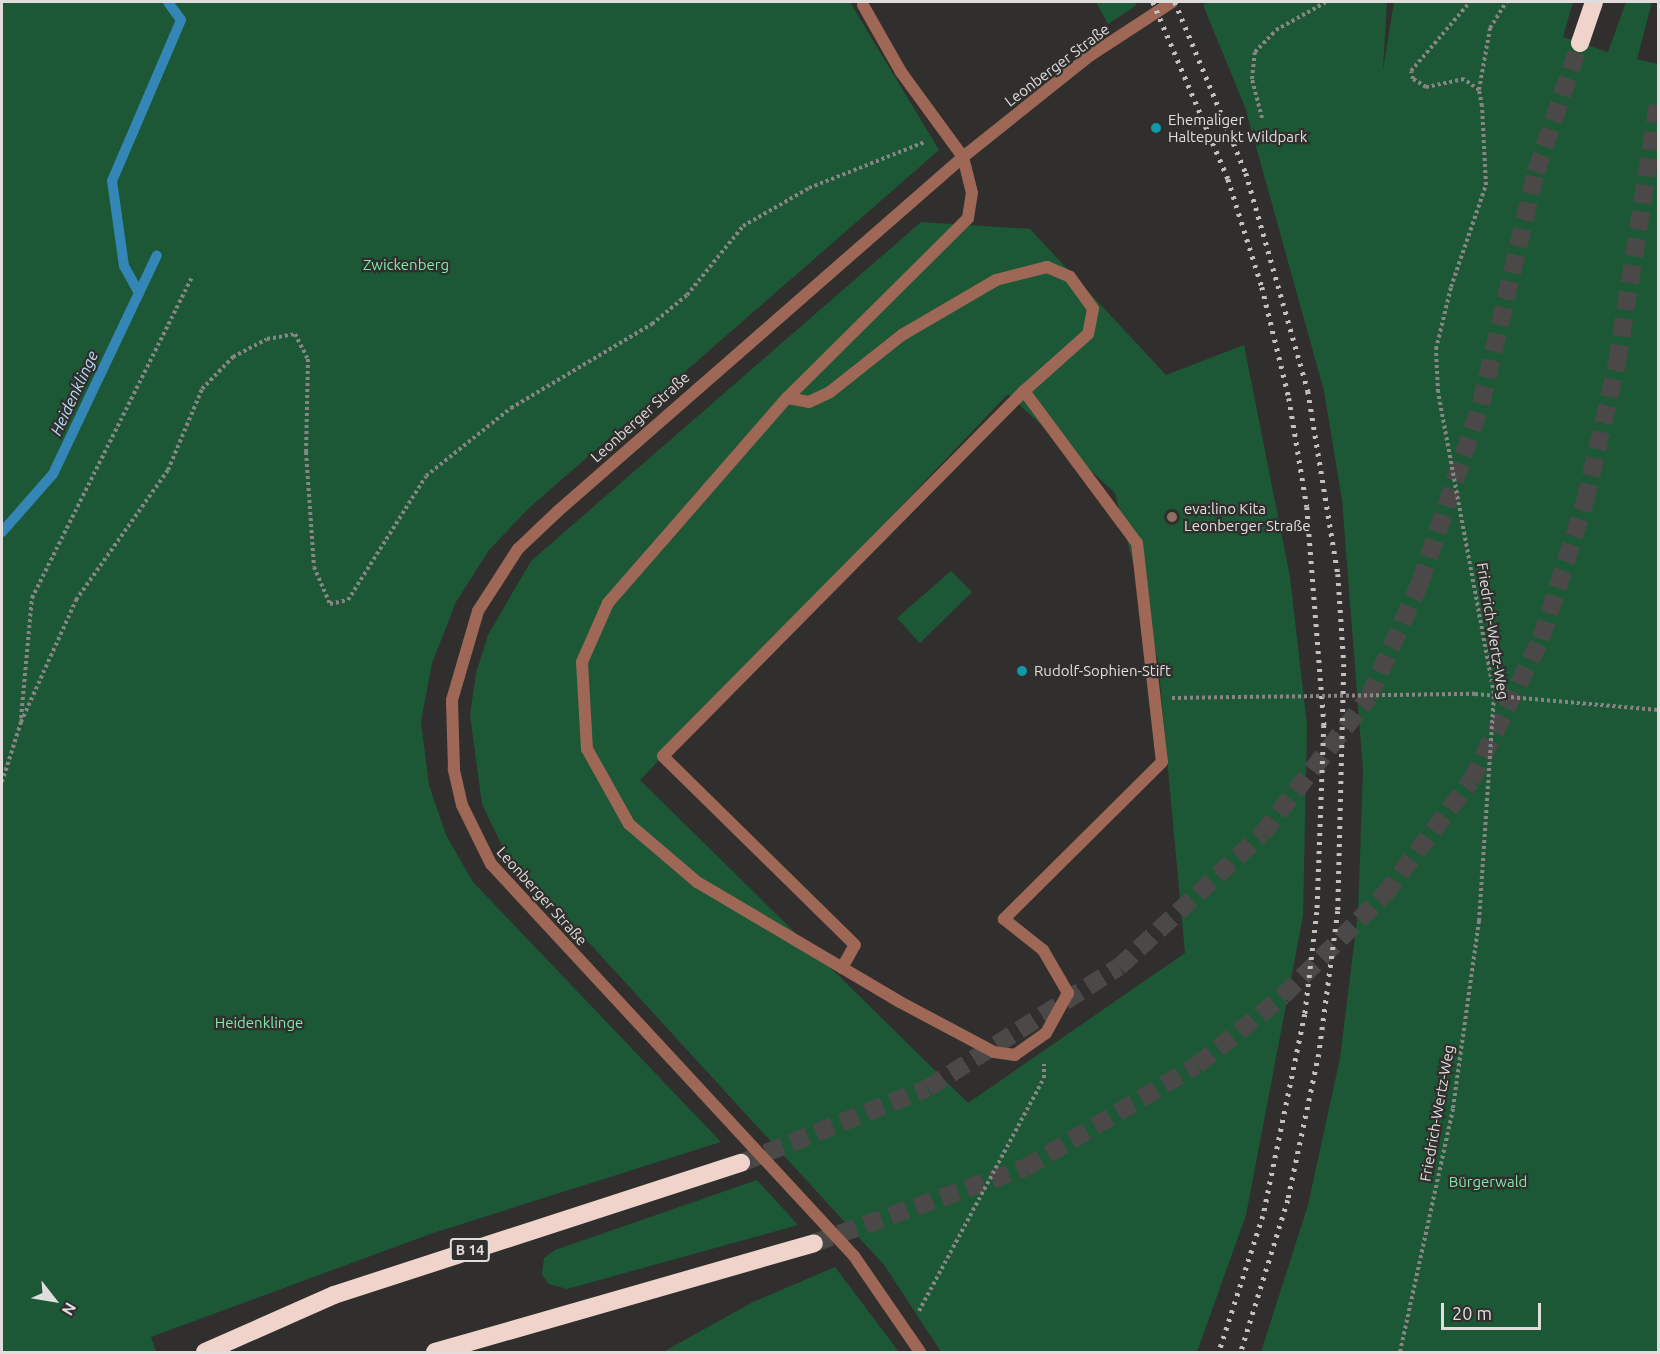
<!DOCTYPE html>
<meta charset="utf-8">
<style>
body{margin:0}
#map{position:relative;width:1660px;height:1354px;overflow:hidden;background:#302f2d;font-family:Ubuntu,sans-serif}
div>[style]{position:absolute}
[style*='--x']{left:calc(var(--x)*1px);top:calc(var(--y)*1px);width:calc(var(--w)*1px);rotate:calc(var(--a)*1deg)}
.green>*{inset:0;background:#1c5836}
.stream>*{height:10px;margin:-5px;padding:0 5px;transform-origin:5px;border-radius:5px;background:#3486b7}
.highway-tunnel>*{height:18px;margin-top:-9px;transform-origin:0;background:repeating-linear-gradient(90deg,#4a4947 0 18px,transparent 0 27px)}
.path>*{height:4px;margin-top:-2px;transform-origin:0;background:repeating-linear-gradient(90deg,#888685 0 3px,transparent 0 6px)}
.lane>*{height:12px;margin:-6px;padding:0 6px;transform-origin:6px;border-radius:6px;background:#9e6756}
.street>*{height:12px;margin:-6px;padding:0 6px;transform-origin:6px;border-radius:6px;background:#9e6756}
.highway>*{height:18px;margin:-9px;padding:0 9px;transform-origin:9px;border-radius:9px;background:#f0d4cb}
.rail>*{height:4.5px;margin-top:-2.25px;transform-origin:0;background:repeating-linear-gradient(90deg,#c3c1c0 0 3px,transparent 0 9px)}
.path-bridge>*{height:4px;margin-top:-2px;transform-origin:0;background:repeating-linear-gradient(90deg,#888685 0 3px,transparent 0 6px)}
.dots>*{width:16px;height:16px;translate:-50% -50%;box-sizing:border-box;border:3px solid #302f2d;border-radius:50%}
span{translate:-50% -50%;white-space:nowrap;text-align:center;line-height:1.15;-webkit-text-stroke:4.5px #302f2d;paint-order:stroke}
.shield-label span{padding:2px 4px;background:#302f2d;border:2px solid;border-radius:4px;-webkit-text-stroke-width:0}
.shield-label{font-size:14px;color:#e0dedd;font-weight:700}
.street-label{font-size:15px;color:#e0dedd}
.poi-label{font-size:15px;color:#e0dedd}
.left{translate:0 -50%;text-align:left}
.park-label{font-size:15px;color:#7feba9}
.water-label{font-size:16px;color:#b8dffa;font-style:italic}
.frame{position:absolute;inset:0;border:3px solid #e0dedd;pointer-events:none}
.north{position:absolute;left:24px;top:1270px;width:60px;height:60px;-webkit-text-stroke:4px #302f2d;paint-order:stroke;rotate:121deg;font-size:16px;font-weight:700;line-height:24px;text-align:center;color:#e0dedd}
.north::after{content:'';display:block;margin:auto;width:21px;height:27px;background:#e0dedd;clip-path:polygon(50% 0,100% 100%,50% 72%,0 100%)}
.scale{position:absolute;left:1441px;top:1303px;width:100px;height:27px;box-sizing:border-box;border:3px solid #e0dedd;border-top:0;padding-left:8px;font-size:18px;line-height:21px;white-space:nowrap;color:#e0dedd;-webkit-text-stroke:4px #302f2d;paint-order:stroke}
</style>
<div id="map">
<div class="green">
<div style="clip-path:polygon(2px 2px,855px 2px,851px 4px,939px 150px,529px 508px,489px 550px,456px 602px,432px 663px,421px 722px,429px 785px,446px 835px,473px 882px,721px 1142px,433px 1233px,151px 1337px,156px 1352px,2px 1352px)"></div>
<div style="clip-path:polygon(1096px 2px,1135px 2px,1137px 5px,1108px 24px)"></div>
<div style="clip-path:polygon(1209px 2px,1387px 2px,1383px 70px,1394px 2px,1573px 2px,1563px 37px,1608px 52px,1626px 2px,1652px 2px,1637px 59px,1658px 64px,1658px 1352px,1261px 1352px,1308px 1205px,1340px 1058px,1358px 913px,1363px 770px,1342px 500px,1324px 391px,1245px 107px,1203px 5px)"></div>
<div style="clip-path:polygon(evenodd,921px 222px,1030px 229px,1166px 375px,1244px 345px,1290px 577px,1307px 725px,1303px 916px,1246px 1215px,1197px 1352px,941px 1352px,885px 1266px,504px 850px,482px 804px,470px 715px,476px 673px,488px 635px,531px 561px,921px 222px,1008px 394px,1115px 493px,1158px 661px,1185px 953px,968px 1103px,640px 780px,1008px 394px)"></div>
<div style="clip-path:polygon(951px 571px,972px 592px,920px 643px,897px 618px)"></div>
<div style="clip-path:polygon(757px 1180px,798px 1225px,567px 1289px,549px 1284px,542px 1275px,544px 1258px,555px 1250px)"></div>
<div style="clip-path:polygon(835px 1267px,899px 1352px,663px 1352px,753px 1302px)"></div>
</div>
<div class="stream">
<div style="--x:139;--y:293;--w:31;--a:-119"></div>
<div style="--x:124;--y:266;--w:86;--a:-98"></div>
<div style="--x:112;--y:181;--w:175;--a:-66.8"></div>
<div style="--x:181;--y:20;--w:22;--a:-126"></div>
<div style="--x:2;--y:532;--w:77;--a:-48.7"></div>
<div style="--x:53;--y:474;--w:242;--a:-64.6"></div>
</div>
<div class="highway-tunnel">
<div style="--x:741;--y:1163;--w:201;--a:-21.9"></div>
<div style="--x:928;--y:1088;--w:226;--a:-32.4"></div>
<div style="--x:1119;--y:967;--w:195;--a:-42.9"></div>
<div style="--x:1262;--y:834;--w:174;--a:-52"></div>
<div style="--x:1369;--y:697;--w:125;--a:-65.9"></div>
<div style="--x:1420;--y:583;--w:189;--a:-71.2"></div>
<div style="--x:1481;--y:404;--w:238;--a:-76.7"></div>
<div style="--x:1536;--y:172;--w:136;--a:-71.2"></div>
<div style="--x:814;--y:1243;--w:224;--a:-19.6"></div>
<div style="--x:1025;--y:1168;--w:200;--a:-30.9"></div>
<div style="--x:1197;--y:1065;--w:110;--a:-38.7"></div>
<div style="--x:1283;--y:996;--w:143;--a:-45"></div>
<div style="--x:1384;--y:895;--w:143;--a:-52.7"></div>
<div style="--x:1471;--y:781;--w:158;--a:-63.8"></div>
<div style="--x:1541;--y:639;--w:144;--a:-72.2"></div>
<div style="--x:1585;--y:502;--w:143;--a:-77"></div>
<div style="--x:1617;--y:363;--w:261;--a:-81"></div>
</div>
<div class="path">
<div style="--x:1479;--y:90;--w:63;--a:-79.9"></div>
<div style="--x:1490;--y:28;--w:31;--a:-58"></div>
<div style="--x:1262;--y:118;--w:40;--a:-104.4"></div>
<div style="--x:1252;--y:79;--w:27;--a:-84"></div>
<div style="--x:1255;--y:52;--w:30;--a:-46"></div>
<div style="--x:1276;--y:30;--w:57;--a:-29.2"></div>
<div style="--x:1475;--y:694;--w:184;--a:5"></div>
<div style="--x:21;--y:718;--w:121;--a:-84.8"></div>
<div style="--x:32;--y:598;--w:359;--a:-63.5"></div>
<div style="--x:2;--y:782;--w:63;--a:-72.4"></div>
<div style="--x:21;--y:722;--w:134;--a:-65.7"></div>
<div style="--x:76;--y:600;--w:159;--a:-54.7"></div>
<div style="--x:168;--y:470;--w:88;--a:-67.2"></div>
<div style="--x:202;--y:389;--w:45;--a:-45.9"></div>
<div style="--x:233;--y:357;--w:38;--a:-28"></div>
<div style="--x:267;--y:339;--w:28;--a:-10"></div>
<div style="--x:295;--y:334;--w:28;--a:63"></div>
<div style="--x:308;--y:359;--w:93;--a:91.2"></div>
<div style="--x:306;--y:452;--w:115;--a:86"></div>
<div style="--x:314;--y:567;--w:40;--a:66.6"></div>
<div style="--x:330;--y:604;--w:18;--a:-13"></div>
<div style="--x:348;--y:600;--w:146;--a:-57.8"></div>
<div style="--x:426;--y:476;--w:109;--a:-38.7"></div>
<div style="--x:511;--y:408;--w:164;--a:-30.8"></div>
<div style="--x:652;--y:324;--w:45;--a:-39.6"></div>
<div style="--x:687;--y:295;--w:89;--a:-50.9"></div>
<div style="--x:743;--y:226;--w:76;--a:-29.9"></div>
<div style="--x:809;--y:188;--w:125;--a:-21.6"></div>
<div style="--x:919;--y:1311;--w:264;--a:-61.8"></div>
<div style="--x:1044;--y:1078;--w:14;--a:-90"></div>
<div style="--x:1400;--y:1352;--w:250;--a:-77.7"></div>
<div style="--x:1453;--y:1108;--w:189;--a:-82.1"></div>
<div style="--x:1479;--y:921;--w:227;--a:-86.2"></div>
<div style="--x:1494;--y:694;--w:307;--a:-100.5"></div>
<div style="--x:1438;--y:392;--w:43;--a:-92.7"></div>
<div style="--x:1436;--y:349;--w:64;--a:-76.4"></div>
<div style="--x:1451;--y:287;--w:108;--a:-71.1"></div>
<div style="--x:1486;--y:185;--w:79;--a:-92.9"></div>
<div style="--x:1482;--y:106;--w:16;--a:-101"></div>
<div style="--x:1479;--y:90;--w:19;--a:-144"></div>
<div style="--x:1464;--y:79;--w:39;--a:168"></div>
<div style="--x:1426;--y:87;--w:15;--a:-148"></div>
<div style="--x:1413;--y:79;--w:8;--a:-104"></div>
<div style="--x:1411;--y:71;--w:91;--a:-49.5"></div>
</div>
<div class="lane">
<div style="--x:787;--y:398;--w:22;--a:10"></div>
<div style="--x:809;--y:402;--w:23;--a:-25"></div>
<div style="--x:830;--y:392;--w:92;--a:-38.4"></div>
<div style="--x:902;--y:335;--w:109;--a:-30.3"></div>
<div style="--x:996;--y:280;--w:53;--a:-14.3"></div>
<div style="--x:1047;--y:267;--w:25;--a:23"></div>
<div style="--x:1070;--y:277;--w:39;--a:54"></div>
<div style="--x:1093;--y:309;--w:25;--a:101"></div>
<div style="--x:1088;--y:334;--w:86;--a:138.3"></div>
<div style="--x:1024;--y:391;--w:189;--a:53.4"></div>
<div style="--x:1137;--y:543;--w:220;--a:83.5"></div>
<div style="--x:1162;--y:762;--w:223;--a:135.2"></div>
<div style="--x:1004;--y:919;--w:50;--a:38.5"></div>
<div style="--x:1043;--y:950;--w:50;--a:59.8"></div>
<div style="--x:1068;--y:993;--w:46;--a:118.8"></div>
<div style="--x:1046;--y:1033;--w:38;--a:145"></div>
<div style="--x:1015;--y:1055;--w:21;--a:-172"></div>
<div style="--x:994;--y:1052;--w:106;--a:-152"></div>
<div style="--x:900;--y:1002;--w:236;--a:-149.4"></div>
<div style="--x:697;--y:882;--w:89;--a:-139.5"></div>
<div style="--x:629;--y:824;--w:86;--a:-119.2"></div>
<div style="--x:587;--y:749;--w:87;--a:-93.3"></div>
<div style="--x:582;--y:662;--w:64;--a:-66.2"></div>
<div style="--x:608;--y:603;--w:272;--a:-48.9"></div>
<div style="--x:787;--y:398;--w:255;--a:-44.8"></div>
<div style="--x:968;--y:218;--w:25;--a:-81"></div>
<div style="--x:972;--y:193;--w:37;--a:-104"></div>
<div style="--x:963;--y:157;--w:105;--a:-126.1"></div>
<div style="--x:901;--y:72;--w:77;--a:-119.6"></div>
<div style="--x:842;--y:968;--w:26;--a:-61"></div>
<div style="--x:855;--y:945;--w:269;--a:-135.5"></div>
<div style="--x:663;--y:756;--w:513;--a:-45.32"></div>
</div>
<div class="street">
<div style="--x:920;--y:1352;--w:116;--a:-124.5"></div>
<div style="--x:854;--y:1256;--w:534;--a:-132.8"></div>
<div style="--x:491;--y:864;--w:66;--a:-116.2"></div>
<div style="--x:462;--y:805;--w:37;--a:-103"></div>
<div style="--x:454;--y:769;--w:69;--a:-91.7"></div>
<div style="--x:452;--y:700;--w:93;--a:-73.7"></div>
<div style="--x:478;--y:611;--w:74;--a:-57.2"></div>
<div style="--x:518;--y:549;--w:55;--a:-43.5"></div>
<div style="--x:558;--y:511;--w:538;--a:-41.16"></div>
<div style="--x:963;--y:157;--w:164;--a:-38.6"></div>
<div style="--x:1091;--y:55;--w:97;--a:-33.2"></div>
</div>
<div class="highway">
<div style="--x:1580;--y:43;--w:43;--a:-71.1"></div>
<div style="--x:205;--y:1352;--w:141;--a:-23.8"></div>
<div style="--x:334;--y:1295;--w:428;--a:-18"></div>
<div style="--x:435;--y:1352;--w:394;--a:-16"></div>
</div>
<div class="rail">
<div style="--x:1153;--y:2;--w:192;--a:67"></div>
<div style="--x:1228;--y:179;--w:113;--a:72.5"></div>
<div style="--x:1262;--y:287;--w:114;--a:76.3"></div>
<div style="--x:1289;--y:398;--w:110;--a:80.6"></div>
<div style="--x:1307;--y:507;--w:219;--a:85.5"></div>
<div style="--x:1324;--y:725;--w:187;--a:92.1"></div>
<div style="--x:1317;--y:912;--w:103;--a:96.7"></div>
<div style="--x:1305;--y:1014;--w:206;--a:101.7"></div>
<div style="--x:1263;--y:1216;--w:143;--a:107.9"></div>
<div style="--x:1175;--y:2;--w:185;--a:67.5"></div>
<div style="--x:1246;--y:173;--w:227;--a:74.1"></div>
<div style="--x:1308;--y:391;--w:185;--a:80.7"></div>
<div style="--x:1338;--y:574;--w:90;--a:86.2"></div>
<div style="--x:1344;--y:664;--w:247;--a:91.4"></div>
<div style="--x:1338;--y:911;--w:144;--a:97.6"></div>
<div style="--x:1319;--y:1054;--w:149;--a:102"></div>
<div style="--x:1288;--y:1200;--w:159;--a:107.2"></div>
</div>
<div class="path-bridge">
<div style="--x:1172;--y:698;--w:303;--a:-0.8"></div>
</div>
<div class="dots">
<div style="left:1156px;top:128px;background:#0f9aa8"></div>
<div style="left:1172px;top:517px;background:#8d6e63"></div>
<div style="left:1022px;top:671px;background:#0f9aa8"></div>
</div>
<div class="shield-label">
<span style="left:470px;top:1250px">B 14</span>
</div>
<div class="street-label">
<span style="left:1057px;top:65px;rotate:-37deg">Leonberger Straße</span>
<span style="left:640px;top:417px;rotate:-42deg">Leonberger Straße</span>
<span style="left:1493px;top:631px;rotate:81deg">Friedrich-Wertz-Weg</span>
<span style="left:542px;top:896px;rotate:48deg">Leonberger Straße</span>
<span style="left:1437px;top:1113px;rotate:-80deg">Friedrich-Wertz-Weg</span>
</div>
<div class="poi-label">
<span class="left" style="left:1168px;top:128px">Ehemaliger<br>Haltepunkt Wildpark</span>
<span class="left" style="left:1184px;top:517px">eva:lino Kita<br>Leonberger Straße</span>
<span class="left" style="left:1034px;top:671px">Rudolf-Sophien-Stift</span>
</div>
<div class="park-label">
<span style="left:406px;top:265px">Zwickenberg</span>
<span style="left:259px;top:1023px">Heidenklinge</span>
<span style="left:1488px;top:1182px">Bürgerwald</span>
</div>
<div class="water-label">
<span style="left:74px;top:393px;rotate:-65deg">Heidenklinge</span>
</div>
<div class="frame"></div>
<div class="north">N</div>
<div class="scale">20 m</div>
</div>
